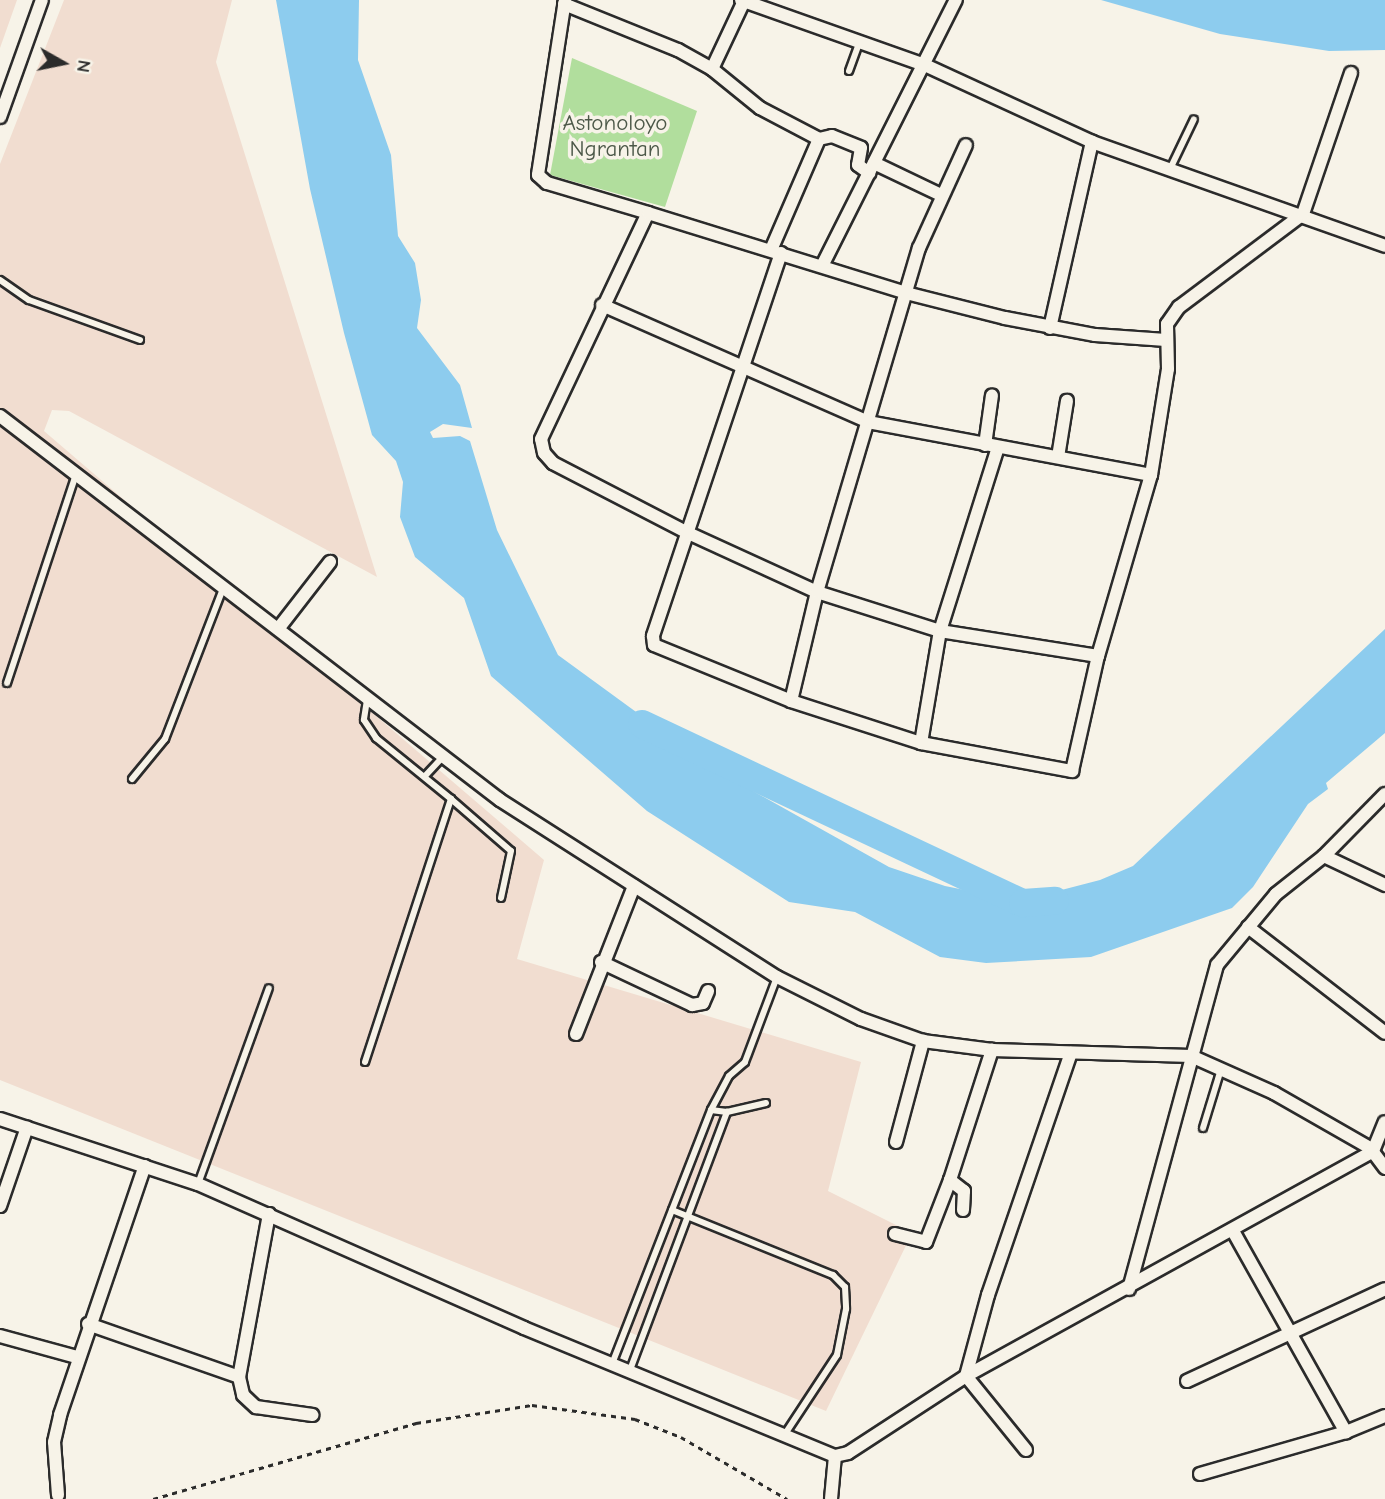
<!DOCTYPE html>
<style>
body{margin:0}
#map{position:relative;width:1385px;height:1499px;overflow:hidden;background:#f7f3e8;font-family:"Comic Neue",sans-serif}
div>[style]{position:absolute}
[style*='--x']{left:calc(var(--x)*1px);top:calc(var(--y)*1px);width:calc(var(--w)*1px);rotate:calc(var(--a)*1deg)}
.built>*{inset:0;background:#f1ddd0}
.green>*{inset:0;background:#b1de9d}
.water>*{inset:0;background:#8dccee}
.river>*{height:28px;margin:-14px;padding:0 14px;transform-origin:14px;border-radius:14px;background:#8dccee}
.path>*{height:2.5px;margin-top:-1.25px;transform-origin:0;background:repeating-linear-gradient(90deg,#2b2b2b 0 5px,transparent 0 10px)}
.roads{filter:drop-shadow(2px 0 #2b2b2b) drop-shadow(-2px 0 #2b2b2b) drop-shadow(0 2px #2b2b2b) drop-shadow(0 -2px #2b2b2b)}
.service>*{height:6px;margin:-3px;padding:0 3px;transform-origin:3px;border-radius:3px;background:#f7f3e8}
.minor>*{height:12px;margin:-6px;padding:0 6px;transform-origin:6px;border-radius:6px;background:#f7f3e8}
span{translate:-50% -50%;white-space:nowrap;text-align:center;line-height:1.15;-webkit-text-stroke:7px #f7f3e8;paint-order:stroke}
.park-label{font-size:23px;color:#4c5848}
.north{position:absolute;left:28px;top:28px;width:70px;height:70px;-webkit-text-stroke:5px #f7f3e8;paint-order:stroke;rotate:99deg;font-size:19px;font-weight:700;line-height:28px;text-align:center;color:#2b2b2b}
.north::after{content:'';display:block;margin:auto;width:24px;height:32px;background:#2b2b2b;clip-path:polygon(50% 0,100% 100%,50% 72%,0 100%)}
</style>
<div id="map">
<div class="built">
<div style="clip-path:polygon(0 0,17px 0,0 48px)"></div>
<div style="clip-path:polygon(64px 0,232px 0,216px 62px,377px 577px,69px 411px,52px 410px,44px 431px,544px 860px,517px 959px,861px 1062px,828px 1191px,912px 1233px,826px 1411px,0 1080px,0 164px)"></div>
</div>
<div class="green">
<div style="clip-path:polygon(572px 58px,697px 111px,665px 207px,550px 175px)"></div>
</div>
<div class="water">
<div style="clip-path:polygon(276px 0,359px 0,358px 60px,391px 155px,398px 236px,415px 263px,421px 300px,417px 328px,460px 385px,472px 428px,443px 424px,430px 432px,433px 438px,460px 436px,470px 441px,497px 530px,558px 655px,717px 771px,889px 867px,945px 886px,1019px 901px,1100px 880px,1133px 866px,1385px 629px,1385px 733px,1326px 783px,1328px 789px,1308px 804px,1253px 887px,1232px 908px,1091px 957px,986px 963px,940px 957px,855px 912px,789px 902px,647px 811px,491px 676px,464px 598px,415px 557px,400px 517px,403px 482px,396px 461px,372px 435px,344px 333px,310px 189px)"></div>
<div style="clip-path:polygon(1101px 0,1385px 0,1385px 50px,1329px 51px,1220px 34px)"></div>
</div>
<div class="river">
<div style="--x:642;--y:724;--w:421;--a:25.2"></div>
<div style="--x:1023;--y:903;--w:32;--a:-4"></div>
</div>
<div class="path">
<div style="--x:153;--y:1499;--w:274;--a:-16.1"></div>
<div style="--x:416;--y:1423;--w:117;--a:-8.8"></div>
<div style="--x:532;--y:1405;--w:104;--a:7.7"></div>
<div style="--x:635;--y:1419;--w:49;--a:21.4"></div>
<div style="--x:681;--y:1437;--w:123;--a:30.3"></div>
</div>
<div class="roads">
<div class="service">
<div style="--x:849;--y:71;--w:30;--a:-70"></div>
<div style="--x:1170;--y:169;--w:55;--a:-64.4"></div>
<div style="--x:0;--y:280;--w:35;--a:35"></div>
<div style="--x:29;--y:300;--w:118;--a:19.8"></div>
<div style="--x:7;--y:683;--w:220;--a:-71.7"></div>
<div style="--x:367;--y:700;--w:20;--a:99"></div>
<div style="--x:364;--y:720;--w:22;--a:56"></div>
<div style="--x:376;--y:738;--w:97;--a:39.1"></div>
<div style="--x:425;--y:776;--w:26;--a:-47"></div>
<div style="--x:132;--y:779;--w:52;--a:-50.5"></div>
<div style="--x:165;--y:739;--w:161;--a:-68.9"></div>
<div style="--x:365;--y:1062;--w:277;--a:-71.9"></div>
<div style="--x:451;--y:799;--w:79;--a:40.9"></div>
<div style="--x:511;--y:851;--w:48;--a:102"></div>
<div style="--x:711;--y:1110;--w:16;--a:7"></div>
<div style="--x:727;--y:1112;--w:40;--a:-13"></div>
<div style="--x:1203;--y:1128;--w:62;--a:-73"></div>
<div style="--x:198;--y:1184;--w:208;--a:-70.1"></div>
<div style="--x:672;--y:1210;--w:174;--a:22"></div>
<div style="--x:833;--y:1275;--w:17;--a:45"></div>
<div style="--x:845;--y:1287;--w:22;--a:87"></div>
<div style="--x:846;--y:1309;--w:47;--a:101.1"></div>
<div style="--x:837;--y:1355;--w:95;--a:123.4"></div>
<div style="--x:612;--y:1364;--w:273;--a:-68.7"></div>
<div style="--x:711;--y:1110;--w:38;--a:-62"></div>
<div style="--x:729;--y:1076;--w:21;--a:-41"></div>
<div style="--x:745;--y:1062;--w:91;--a:-69.4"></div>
<div style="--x:630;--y:1370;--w:276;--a:-69.4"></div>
</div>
<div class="minor">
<div style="--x:565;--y:0;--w:177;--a:98.8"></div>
<div style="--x:538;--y:175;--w:12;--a:42"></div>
<div style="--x:547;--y:183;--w:105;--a:16.5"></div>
<div style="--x:741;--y:0;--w:197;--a:19.5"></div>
<div style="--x:927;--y:66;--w:182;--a:24.7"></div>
<div style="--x:1092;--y:142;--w:311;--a:19.5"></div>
<div style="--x:564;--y:4;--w:123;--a:22"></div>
<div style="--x:678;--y:50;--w:39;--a:29"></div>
<div style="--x:712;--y:69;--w:62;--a:39.1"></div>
<div style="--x:760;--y:108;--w:67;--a:27.7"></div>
<div style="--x:712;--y:69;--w:75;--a:-64.8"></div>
<div style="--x:0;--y:117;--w:124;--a:-70.3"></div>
<div style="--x:874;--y:163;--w:74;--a:25.5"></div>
<div style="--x:771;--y:250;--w:121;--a:-66.6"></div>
<div style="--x:819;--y:139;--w:13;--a:-13"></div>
<div style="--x:832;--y:136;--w:31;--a:22"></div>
<div style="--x:861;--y:148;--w:17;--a:100"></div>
<div style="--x:858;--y:165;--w:14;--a:36"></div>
<div style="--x:781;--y:253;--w:404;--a:108.5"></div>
<div style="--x:653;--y:636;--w:9;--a:84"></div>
<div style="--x:654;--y:645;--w:148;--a:22.2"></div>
<div style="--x:791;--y:701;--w:137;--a:17.9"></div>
<div style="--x:921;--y:743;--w:154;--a:10.5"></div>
<div style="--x:1072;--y:771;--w:118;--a:-77.3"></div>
<div style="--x:1098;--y:656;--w:189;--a:-73.7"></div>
<div style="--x:1151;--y:475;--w:107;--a:-80.9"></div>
<div style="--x:1168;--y:369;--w:45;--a:-91.3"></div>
<div style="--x:1167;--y:324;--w:21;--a:-55"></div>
<div style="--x:1179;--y:307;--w:155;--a:-36.9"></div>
<div style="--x:1303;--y:214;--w:149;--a:-71.2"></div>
<div style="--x:822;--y:266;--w:298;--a:-63.3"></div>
<div style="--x:602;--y:305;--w:291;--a:23.7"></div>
<div style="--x:868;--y:422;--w:288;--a:10.6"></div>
<div style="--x:1050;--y:328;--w:191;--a:-77.3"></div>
<div style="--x:0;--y:416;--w:630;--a:37.52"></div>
<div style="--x:500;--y:800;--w:329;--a:32.6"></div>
<div style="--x:777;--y:977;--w:94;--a:26.6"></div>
<div style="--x:861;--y:1019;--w:66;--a:19.5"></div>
<div style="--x:923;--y:1041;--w:70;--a:7.4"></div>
<div style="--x:992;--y:1050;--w:199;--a:1.7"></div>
<div style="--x:1191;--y:1056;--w:91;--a:24"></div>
<div style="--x:1274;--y:1093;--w:111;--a:29.8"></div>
<div style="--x:1370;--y:1148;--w:25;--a:53"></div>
<div style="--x:985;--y:445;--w:50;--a:-82"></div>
<div style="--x:1058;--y:457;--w:57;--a:-80.9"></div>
<div style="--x:278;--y:629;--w:85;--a:-52.2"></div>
<div style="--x:1098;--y:656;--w:160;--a:-171"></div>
<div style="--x:940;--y:631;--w:129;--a:-162.4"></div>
<div style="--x:817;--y:592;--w:142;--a:-155.4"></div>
<div style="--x:688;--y:533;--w:152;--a:-152.6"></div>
<div style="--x:553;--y:463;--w:13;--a:-132"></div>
<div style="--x:544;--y:453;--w:14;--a:-102"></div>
<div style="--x:541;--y:439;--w:250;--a:-64.7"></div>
<div style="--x:648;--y:213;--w:270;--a:17.2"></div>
<div style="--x:906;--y:293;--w:102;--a:14.2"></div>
<div style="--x:1005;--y:318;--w:92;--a:10.7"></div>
<div style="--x:1095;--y:335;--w:71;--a:4"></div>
<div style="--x:791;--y:701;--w:112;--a:-76.6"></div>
<div style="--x:817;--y:592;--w:359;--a:-73.5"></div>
<div style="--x:919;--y:248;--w:113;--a:-65.5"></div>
<div style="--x:921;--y:743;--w:114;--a:-80.4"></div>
<div style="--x:940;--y:631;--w:193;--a:-72.5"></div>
<div style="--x:1324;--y:856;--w:68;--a:25.4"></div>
<div style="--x:1248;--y:927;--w:173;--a:37.7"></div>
<div style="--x:601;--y:962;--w:101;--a:25.3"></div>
<div style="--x:692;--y:1005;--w:11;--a:-10"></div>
<div style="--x:703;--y:1003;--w:13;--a:-67"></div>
<div style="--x:576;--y:1034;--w:159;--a:-68.6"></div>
<div style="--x:0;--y:1119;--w:208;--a:18.2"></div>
<div style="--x:198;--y:1184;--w:356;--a:23.8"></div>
<div style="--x:524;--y:1328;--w:336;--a:22.4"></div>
<div style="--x:835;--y:1456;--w:13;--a:-13"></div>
<div style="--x:848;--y:1453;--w:141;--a:-33.1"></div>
<div style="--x:966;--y:1376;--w:465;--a:-28.9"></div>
<div style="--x:1373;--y:1151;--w:31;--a:-68"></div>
<div style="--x:896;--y:1142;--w:105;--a:-75"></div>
<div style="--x:0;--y:1206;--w:83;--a:-71.1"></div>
<div style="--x:963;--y:1210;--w:19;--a:-87"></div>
<div style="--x:964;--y:1191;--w:18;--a:-142"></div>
<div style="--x:950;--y:1180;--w:137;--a:-72.1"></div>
<div style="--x:269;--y:1214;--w:166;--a:100.4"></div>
<div style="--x:239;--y:1377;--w:18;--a:77"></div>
<div style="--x:243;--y:1395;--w:18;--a:43"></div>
<div style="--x:256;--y:1407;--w:57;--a:8.1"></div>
<div style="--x:1233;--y:1231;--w:231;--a:60.7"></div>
<div style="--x:895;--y:1234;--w:32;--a:14"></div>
<div style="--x:926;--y:1242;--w:66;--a:-68.8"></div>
<div style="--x:1129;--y:1289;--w:336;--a:-74.8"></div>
<div style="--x:1217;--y:965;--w:92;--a:-50.3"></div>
<div style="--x:1276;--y:894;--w:61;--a:-38.4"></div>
<div style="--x:1324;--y:856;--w:87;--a:-45.5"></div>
<div style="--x:88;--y:1324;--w:160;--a:19.3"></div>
<div style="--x:0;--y:1336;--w:80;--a:15.3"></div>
<div style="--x:1187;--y:1381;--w:218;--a:-24.9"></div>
<div style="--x:1026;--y:1450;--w:95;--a:-129"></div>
<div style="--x:966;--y:1376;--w:84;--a:-74.8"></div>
<div style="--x:988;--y:1295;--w:256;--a:-71.1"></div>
<div style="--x:1200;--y:1474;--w:152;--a:-16"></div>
<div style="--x:1346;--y:1432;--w:42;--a:-22.3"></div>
<div style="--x:58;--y:1495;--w:53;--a:-94.3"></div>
<div style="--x:54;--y:1442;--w:28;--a:-77"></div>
<div style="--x:60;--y:1415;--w:263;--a:-71.2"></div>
<div style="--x:831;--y:1499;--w:43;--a:-84.7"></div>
</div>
</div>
<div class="park-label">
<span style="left:615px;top:136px">Astonoloyo<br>Ngrantan</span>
</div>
<div class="north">N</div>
</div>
